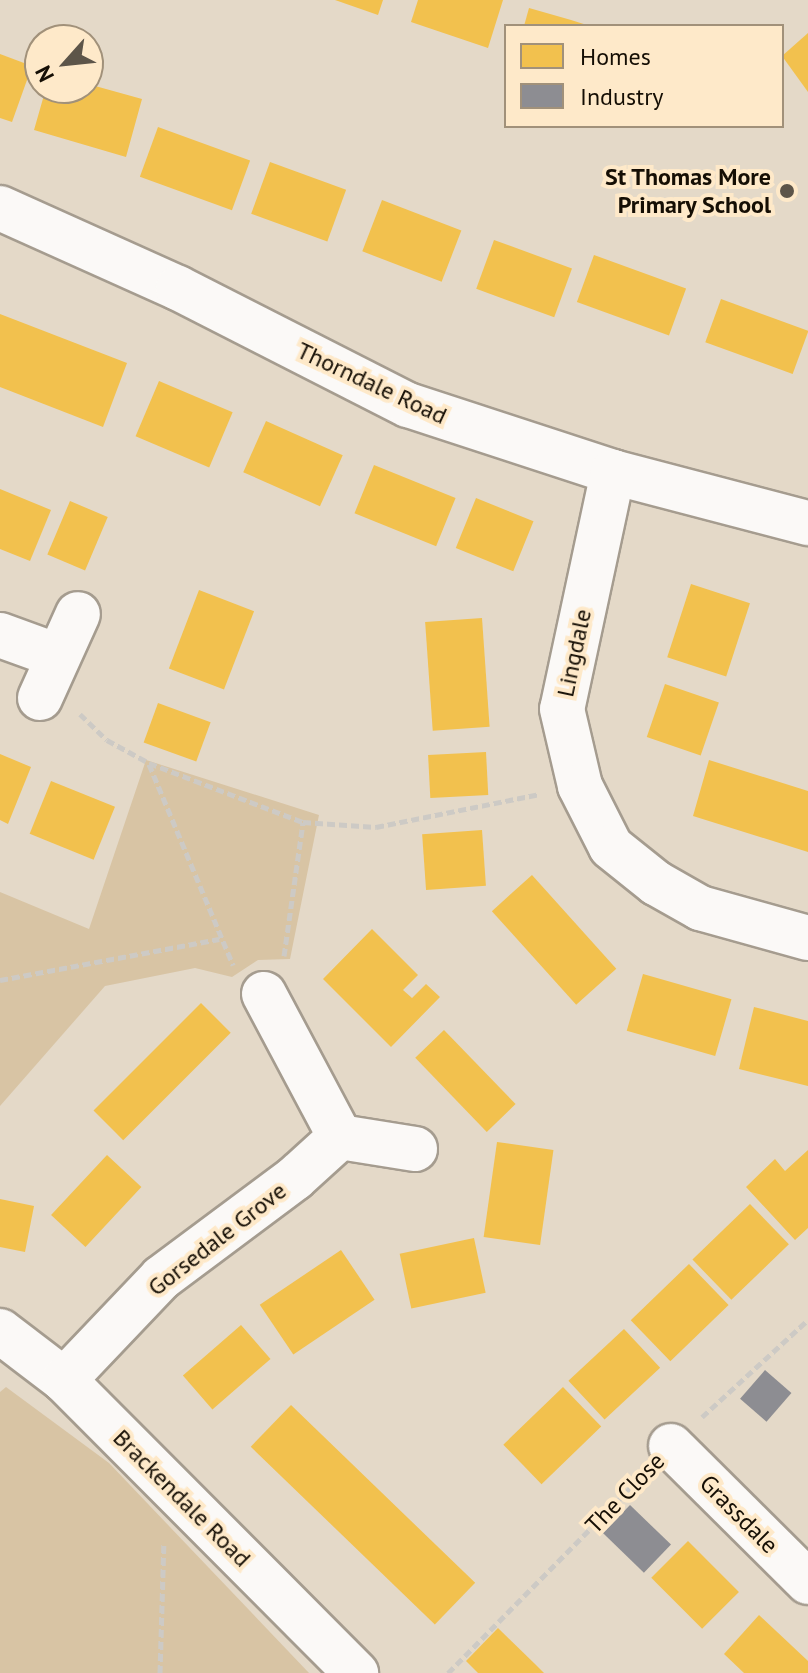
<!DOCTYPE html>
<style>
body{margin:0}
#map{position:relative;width:808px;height:1673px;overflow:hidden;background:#e4d9c8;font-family:"PT Sans",sans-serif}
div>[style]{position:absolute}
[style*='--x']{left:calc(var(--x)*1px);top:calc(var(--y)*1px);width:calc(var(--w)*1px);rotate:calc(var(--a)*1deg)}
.green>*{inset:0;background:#d8c4a4}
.homes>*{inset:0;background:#f2c14e;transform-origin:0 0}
.industry>*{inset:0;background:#8d8d92;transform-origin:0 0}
.path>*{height:5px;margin-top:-2.5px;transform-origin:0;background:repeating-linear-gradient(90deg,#cdcac5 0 8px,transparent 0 12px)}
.roads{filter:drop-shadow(2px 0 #a59c8f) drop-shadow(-2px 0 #a59c8f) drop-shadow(0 2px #a59c8f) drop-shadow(0 -2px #a59c8f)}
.street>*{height:44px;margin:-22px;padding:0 22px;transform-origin:22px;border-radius:22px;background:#fbf9f7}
.dots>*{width:22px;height:22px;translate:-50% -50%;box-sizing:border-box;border:4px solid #fee9c9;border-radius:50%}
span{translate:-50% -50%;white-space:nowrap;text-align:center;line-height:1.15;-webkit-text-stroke:8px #fee9c9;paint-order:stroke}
.poi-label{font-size:24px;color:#150e04;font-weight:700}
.right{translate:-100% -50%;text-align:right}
.street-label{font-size:24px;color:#150e04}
.legend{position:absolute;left:504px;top:24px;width:280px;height:104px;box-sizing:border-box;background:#fee9c9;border:2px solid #a1917a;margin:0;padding:10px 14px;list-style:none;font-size:24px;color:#150e04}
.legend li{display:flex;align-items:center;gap:16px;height:40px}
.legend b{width:40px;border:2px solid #a1917a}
.north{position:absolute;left:24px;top:24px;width:80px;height:80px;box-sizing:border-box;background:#fee9c9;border:2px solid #a1917a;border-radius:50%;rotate:243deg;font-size:22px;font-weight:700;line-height:32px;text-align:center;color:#150e04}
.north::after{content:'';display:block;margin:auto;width:28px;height:36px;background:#5d5549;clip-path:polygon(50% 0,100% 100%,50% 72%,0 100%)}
</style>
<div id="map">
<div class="green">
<div style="clip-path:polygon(146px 760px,319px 815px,290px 959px,258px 960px,232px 977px,195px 968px,105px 986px,0 1106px,0 892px,89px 929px)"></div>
<div style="clip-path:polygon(6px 1387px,109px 1463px,309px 1673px,0 1673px,0 1392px)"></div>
</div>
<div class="homes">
<div style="clip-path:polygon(335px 0,383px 0,378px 15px)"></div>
<div style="clip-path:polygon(418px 0,503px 0,488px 48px,411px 22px)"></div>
<div style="clip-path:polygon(529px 8px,571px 20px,590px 26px,524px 26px)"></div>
<div style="clip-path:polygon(808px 33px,808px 92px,782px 56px)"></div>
<div style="clip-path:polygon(0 54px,32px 66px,12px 122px,0 118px)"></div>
<div style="clip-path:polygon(88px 84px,142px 99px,126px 157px,34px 130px,46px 88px,88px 88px)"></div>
<div style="left:158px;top:127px;width:98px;height:53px;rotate:20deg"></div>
<div style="left:270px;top:162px;width:81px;height:55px;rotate:20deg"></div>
<div style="left:382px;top:200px;width:85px;height:55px;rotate:21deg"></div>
<div style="left:494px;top:240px;width:83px;height:52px;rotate:20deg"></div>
<div style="left:594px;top:255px;width:98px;height:50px;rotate:20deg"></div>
<div style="left:721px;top:299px;width:93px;height:46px;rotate:20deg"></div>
<div style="clip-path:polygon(0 314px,127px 363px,103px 427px,0 387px)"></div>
<div style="left:159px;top:381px;width:80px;height:60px;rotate:23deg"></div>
<div style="left:266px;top:421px;width:84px;height:56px;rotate:24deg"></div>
<div style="left:374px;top:465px;width:88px;height:52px;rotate:22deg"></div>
<div style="clip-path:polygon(0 489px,51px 510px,30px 561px,0 549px)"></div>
<div style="left:476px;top:498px;width:62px;height:54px;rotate:22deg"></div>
<div style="left:70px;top:501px;width:41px;height:58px;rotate:23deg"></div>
<div style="left:691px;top:584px;width:62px;height:77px;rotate:18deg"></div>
<div style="left:199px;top:590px;width:59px;height:84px;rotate:21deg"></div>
<div style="left:482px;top:618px;width:109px;height:57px;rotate:86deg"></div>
<div style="left:665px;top:684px;width:57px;height:56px;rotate:19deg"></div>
<div style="left:158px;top:703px;width:56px;height:42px;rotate:20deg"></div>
<div style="left:486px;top:752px;width:43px;height:58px;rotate:87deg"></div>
<div style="clip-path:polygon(0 754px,31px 767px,8px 824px,0 820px)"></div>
<div style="clip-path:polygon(709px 760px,808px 791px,808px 852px,693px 816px)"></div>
<div style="left:51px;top:781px;width:69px;height:57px;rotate:22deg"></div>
<div style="left:482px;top:830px;width:56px;height:60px;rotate:86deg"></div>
<div style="left:532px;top:875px;width:126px;height:54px;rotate:48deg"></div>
<div style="clip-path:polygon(372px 929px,418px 975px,403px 990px,412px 998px,426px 984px,440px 997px,391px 1047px,323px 979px)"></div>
<div style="left:643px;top:974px;width:92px;height:59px;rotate:16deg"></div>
<div style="left:201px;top:1003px;width:42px;height:152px;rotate:45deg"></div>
<div style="clip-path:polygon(754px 1007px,808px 1021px,808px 1086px,739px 1069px)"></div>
<div style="left:444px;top:1030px;width:103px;height:40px;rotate:46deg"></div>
<div style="left:497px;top:1142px;width:57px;height:96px;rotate:8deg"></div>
<div style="clip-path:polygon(808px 1150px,808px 1228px,795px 1240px,746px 1187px,775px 1159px,785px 1171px)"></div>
<div style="left:107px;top:1155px;width:47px;height:82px;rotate:43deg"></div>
<div style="clip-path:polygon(0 1199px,34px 1206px,25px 1252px,0 1247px)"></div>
<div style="left:750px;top:1204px;width:56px;height:80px;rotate:46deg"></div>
<div style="left:474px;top:1238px;width:56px;height:76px;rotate:78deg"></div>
<div style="left:341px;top:1250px;width:60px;height:98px;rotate:56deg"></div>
<div style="left:689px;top:1264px;width:57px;height:81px;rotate:46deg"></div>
<div style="left:241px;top:1325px;width:45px;height:77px;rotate:49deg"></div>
<div style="left:624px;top:1329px;width:53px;height:76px;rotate:47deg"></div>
<div style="left:563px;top:1387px;width:55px;height:83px;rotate:46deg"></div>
<div style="left:291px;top:1405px;width:256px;height:58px;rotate:44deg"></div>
<div style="left:688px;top:1541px;width:72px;height:52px;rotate:45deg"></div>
<div style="clip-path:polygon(759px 1615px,808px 1661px,808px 1673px,744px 1673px,724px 1654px)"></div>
<div style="clip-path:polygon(498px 1628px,536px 1665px,544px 1673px,478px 1673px,466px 1661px)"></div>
</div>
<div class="industry">
<div style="left:765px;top:1370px;width:35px;height:38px;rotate:41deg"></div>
<div style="left:630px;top:1505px;width:57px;height:39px;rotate:44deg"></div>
</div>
<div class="path">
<div style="--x:80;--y:714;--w:37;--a:44"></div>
<div style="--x:107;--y:740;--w:48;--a:28.7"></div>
<div style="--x:149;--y:763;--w:165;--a:21"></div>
<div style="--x:303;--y:822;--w:73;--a:3.9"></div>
<div style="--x:376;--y:827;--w:166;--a:-11.4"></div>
<div style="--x:149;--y:764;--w:218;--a:67.3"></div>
<div style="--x:284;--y:956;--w:135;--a:-81.9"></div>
<div style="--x:0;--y:980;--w:223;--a:-10.6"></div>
<div style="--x:702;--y:1417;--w:144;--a:-42.5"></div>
<div style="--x:160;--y:1673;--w:131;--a:-88.3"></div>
<div style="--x:448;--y:1673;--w:275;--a:-45.4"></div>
</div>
<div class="roads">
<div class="street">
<div style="--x:0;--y:208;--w:195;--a:24.2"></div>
<div style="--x:178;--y:288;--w:258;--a:27"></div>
<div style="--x:408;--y:405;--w:216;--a:18.1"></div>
<div style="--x:613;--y:472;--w:202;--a:14.7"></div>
<div style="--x:613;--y:472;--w:242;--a:102.1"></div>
<div style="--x:562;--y:709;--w:79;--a:76.8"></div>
<div style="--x:580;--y:786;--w:68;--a:63.1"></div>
<div style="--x:611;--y:847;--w:58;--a:38.7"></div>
<div style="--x:656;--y:883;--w:51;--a:29.6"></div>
<div style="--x:700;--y:908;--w:112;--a:15.5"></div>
<div style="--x:0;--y:635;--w:62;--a:19.9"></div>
<div style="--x:40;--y:698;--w:92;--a:-65.7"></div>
<div style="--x:264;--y:994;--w:162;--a:62"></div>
<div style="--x:340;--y:1137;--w:76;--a:9.1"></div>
<div style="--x:0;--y:1331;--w:81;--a:37.4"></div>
<div style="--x:64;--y:1380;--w:414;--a:45.1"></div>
<div style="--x:64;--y:1380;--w:141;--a:-46.4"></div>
<div style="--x:161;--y:1278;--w:167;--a:-36.7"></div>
<div style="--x:295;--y:1178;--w:61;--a:-42.3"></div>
<div style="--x:671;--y:1446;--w:193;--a:44.8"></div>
</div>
</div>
<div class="dots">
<div style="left:787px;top:191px;background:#5d5549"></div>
</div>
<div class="poi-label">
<span class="right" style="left:771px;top:191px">St Thomas More<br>Primary School</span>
</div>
<div class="street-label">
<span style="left:372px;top:383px;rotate:25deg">Thorndale Road</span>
<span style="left:574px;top:653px;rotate:-78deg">Lingdale</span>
<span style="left:217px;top:1239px;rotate:-38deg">Gorsedale Grove</span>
<span style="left:625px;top:1493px;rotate:-46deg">The Close</span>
<span style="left:182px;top:1498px;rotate:45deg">Brackendale Road</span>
<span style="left:739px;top:1514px;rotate:45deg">Grassdale</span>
</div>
<ul class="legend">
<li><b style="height:22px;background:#f2c14e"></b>Homes</li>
<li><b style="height:22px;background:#8d8d92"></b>Industry</li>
</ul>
<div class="north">N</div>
</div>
